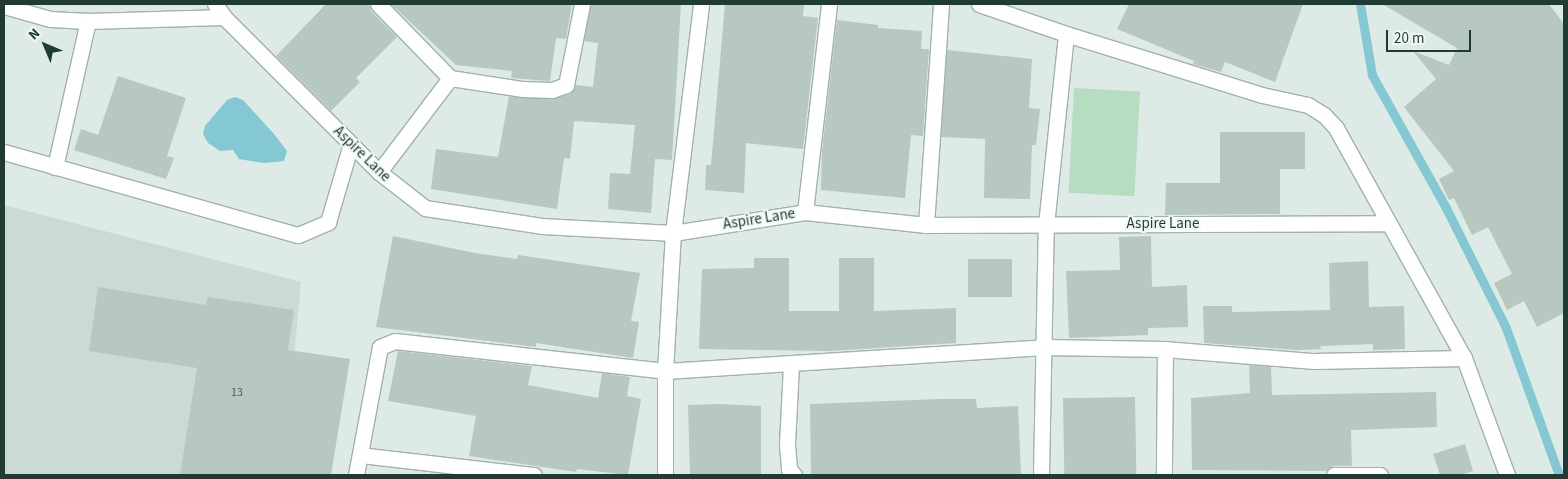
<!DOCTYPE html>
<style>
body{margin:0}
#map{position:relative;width:1568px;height:479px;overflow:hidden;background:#deeae5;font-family:"Source Sans 3",sans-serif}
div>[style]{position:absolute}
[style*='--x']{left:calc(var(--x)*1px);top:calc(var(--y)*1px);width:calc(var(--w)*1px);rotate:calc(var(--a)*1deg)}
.built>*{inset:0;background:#ccdad4}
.green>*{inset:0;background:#b6ddbf;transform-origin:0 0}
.water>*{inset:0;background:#83c8d2}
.stream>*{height:9px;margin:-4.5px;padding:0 4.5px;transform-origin:4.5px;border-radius:4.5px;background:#83c8d2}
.building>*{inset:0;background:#b6c8c0;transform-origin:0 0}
.roads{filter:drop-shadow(1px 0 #a1b2ac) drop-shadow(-1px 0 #a1b2ac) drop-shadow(0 1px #a1b2ac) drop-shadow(0 -1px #a1b2ac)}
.minor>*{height:15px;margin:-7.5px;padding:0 7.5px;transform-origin:7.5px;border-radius:7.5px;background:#fff}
span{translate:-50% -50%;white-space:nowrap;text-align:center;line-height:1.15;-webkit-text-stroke:4px #eff7f3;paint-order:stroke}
.number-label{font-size:12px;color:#455e56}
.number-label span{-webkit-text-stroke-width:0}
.street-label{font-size:15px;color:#1f3b32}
.frame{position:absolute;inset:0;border:5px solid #1f3b32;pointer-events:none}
.north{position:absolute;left:20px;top:20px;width:50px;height:50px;-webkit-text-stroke:4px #eff7f3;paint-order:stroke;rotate:315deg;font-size:14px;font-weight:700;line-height:20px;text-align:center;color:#1f3b32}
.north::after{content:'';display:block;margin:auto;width:18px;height:22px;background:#1f3b32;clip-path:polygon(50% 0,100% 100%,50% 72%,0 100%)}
.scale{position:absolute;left:1386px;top:30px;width:85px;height:22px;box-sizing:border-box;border:2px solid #1f3b32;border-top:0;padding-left:6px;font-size:15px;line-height:18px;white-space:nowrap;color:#1f3b32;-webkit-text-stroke:4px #eff7f3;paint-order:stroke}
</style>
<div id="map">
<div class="built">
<div style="clip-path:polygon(4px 205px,301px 282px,283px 475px,4px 475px)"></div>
</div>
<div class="green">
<div style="left:1074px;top:88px;width:66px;height:105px;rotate:3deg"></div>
</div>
<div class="water">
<div style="clip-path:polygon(235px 97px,243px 100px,274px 134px,287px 151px,284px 161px,264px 163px,239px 159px,233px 150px,220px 151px,208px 143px,203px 134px,205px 126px,227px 100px)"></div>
</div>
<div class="stream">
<div style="--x:1360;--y:4;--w:72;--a:80.4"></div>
<div style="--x:1372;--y:75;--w:152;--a:60.9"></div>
<div style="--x:1446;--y:208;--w:134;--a:63.4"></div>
<div style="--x:1506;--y:328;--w:156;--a:70.2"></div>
</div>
<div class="building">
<div style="clip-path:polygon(326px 4px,369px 4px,371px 11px,397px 37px,356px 78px,360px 82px,331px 111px,276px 56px)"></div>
<div style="clip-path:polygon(391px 4px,572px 4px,566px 39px,556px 38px,550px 81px,511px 78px,512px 71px,456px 65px)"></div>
<div style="clip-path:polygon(591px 4px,681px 4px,672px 160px,655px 159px,651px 213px,608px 209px,610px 173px,630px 174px,635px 125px,574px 121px,570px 159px,564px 158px,557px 209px,431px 189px,436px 149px,498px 157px,509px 96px,552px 99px,570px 94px,576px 85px,593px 87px,598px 43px,584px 41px)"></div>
<div style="clip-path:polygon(725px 4px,804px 4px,803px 16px,818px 18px,803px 149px,746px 143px,744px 193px,705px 190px,706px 165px,711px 165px)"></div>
<div style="clip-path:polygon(1129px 4px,1303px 4px,1275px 82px,1225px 62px,1221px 72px,1193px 64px,1194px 61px,1117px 29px)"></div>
<div style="clip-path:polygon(1382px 4px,1549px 4px,1564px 24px,1564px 313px,1537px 327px,1524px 301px,1507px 310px,1494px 283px,1512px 274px,1488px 227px,1472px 235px,1454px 198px,1449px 200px,1439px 179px,1454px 171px,1404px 107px,1436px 79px,1413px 51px,1449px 65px,1457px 48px)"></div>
<div style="clip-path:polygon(837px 20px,878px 25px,878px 28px,922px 31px,921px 49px,929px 49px,923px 136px,911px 135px,905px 198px,821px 190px,822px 151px)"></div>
<div style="clip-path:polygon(947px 50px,1032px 59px,1029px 108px,1040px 109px,1036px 145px,1032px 145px,1030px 199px,984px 198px,985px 139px,941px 137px)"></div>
<div style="clip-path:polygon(118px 76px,186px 98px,167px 156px,174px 158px,166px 179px,74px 150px,81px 129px,98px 135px)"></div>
<div style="clip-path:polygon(1220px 132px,1305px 132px,1305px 169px,1280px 169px,1280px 214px,1165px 215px,1166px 183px,1220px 183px)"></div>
<div style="clip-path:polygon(393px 236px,475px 253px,517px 259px,518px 255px,640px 273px,631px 321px,639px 322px,633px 358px,536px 343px,536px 347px,376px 327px)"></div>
<div style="clip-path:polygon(1151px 236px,1152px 287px,1187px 285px,1188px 327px,1148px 328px,1148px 335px,1069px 338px,1066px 271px,1120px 270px,1119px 237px)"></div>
<div style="clip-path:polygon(754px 258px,789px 258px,789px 311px,839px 311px,839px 258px,874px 258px,874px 311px,956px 308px,956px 343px,831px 351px,699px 349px,702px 269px,754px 268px)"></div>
<div style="left:968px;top:259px;width:44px;height:38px"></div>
<div style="clip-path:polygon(1368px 261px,1369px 307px,1404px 306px,1405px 349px,1373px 350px,1373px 344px,1320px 346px,1321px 349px,1297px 350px,1204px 343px,1203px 306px,1232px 306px,1232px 312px,1330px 310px,1329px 263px)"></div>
<div style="clip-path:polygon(98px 287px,206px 305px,208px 297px,294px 310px,288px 350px,350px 359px,331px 475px,180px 475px,197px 368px,89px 351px)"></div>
<div style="clip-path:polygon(398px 351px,532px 366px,528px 385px,598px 398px,602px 373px,630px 377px,627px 396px,641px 399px,628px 475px,577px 469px,576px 472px,469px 456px,476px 416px,388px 401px)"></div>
<div style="clip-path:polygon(1249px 365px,1271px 367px,1272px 395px,1436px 392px,1437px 427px,1351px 430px,1352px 466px,1334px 466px,1326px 471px,1192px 470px,1191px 398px,1250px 393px)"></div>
<div style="left:1135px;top:397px;width:78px;height:72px;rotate:89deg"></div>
<div style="clip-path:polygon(940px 399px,976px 399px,977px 408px,1018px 406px,1021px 475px,811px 475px,810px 404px)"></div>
<div style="clip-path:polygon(720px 404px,761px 406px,761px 475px,690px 475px,688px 405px)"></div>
<div style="clip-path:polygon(1465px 444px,1473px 471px,1460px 475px,1440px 475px,1433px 454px)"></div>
</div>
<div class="roads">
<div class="minor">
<div style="--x:215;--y:4;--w:16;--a:55"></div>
<div style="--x:224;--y:17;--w:219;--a:45"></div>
<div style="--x:379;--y:172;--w:58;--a:38"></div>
<div style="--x:425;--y:208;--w:118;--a:8.7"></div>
<div style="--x:542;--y:226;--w:131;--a:3.1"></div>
<div style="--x:673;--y:233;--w:134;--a:-9"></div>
<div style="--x:805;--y:212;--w:122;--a:6.1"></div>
<div style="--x:926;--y:225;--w:462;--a:-0.2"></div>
<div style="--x:378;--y:4;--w:103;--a:45.8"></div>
<div style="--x:979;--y:4;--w:92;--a:19"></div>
<div style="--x:1066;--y:34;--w:205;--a:17.3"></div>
<div style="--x:1262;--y:95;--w:47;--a:12.3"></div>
<div style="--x:1308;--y:105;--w:19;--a:32"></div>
<div style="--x:1324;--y:115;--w:18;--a:47"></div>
<div style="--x:1336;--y:128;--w:263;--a:60.9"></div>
<div style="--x:1464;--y:358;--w:151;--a:178.9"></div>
<div style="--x:1313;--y:361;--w:148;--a:-175.4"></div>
<div style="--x:4;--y:6;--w:48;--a:15.8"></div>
<div style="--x:50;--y:19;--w:38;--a:3"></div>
<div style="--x:88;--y:21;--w:136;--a:-1.7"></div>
<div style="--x:4;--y:152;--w:305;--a:15.8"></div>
<div style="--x:298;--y:235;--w:33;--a:-23"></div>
<div style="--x:328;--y:222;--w:81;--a:-73.6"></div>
<div style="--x:55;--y:167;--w:150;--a:-77.3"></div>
<div style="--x:379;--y:172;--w:118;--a:-52.9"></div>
<div style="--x:450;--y:78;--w:74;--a:8.6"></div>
<div style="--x:523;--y:89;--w:29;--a:2"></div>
<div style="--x:552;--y:90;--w:15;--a:-20"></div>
<div style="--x:566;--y:85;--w:83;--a:-78.8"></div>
<div style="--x:805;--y:212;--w:209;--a:-83.4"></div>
<div style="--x:926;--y:225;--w:222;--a:-86.1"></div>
<div style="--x:1464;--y:358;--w:125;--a:69.8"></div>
<div style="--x:791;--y:365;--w:80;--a:92.9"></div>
<div style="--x:787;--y:445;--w:24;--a:85"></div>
<div style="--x:789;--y:469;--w:8;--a:50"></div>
<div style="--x:360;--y:455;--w:175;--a:6.6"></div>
<div style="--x:356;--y:475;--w:130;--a:-79.4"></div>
<div style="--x:380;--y:347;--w:16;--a:-22"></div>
<div style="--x:395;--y:341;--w:272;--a:6.3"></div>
<div style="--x:665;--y:371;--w:380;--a:-3.6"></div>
<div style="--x:1044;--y:347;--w:121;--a:0.9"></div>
<div style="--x:1165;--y:349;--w:126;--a:90.5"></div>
<div style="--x:665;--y:475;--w:104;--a:-90"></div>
<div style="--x:665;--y:371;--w:138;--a:-86.7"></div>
<div style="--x:673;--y:233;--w:231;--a:-83"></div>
<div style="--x:1041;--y:475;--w:250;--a:-88.9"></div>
<div style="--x:1046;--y:225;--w:192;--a:-84"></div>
<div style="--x:1334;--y:475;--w:46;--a:0"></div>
</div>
</div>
<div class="number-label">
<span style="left:237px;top:393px">13</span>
</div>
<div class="street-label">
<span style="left:362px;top:154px;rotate:44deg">Aspire Lane</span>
<span style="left:759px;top:219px;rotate:-9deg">Aspire Lane</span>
<span style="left:1163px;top:224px">Aspire Lane</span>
</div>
<div class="frame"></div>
<div class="north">N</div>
<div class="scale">20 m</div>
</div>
